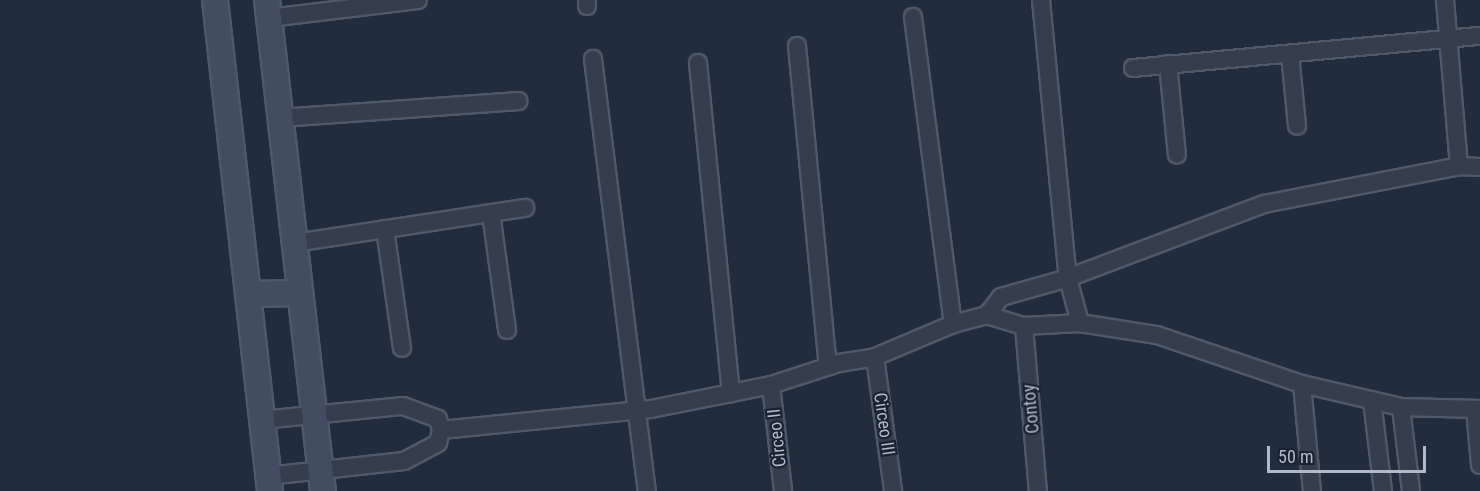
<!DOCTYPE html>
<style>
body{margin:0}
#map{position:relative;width:1480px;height:491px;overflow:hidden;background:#212c3e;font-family:"Roboto Condensed",sans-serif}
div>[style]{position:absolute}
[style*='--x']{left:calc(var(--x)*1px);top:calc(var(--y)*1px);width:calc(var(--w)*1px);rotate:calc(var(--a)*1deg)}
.roads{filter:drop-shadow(2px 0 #505968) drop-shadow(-2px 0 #505968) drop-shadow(0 2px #505968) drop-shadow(0 -2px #505968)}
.street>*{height:16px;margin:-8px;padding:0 8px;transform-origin:8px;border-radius:8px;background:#353e4e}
.secondary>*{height:24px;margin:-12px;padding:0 12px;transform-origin:12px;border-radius:12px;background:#434d61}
span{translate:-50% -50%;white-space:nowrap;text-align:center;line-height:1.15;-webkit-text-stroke:4.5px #1a2332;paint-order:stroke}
.street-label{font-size:18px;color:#b0b9c9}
.scale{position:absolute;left:1267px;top:446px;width:159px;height:27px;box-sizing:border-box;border:3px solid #b0b9c9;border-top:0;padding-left:8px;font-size:18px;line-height:21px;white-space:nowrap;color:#b0b9c9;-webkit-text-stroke:4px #1a2332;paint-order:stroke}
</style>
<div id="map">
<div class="roads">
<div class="street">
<div style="--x:587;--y:0;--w:6;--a:90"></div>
<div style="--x:1041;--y:0;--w:279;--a:84.5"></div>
<div style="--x:1068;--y:278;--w:47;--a:75.1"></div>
<div style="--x:1445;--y:0;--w:167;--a:85.2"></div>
<div style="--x:913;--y:17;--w:310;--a:82.6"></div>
<div style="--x:269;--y:18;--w:150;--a:-6.9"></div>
<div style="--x:797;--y:46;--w:321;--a:84.5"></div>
<div style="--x:1290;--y:54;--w:72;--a:84.4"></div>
<div style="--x:593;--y:59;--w:435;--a:82.9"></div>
<div style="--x:698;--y:63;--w:332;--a:84.3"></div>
<div style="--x:1168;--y:64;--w:91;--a:84.4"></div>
<div style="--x:1133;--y:68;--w:348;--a:-5.3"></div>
<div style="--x:281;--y:118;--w:238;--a:-4.1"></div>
<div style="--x:491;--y:213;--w:118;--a:82.2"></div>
<div style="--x:385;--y:229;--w:120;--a:81.9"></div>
<div style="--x:295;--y:243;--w:233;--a:-8.7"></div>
<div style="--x:987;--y:315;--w:23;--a:-52"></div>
<div style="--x:1001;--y:297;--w:70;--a:-15.8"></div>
<div style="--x:1068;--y:278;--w:210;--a:-20.7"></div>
<div style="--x:1264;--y:204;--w:199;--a:-11"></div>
<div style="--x:1459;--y:166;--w:21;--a:3"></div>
<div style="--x:1024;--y:326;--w:166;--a:85.2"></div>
<div style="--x:875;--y:357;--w:135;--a:82.3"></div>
<div style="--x:1302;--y:384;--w:107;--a:84.7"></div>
<div style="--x:771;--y:385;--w:107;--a:83.5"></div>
<div style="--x:1372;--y:400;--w:92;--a:83.1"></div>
<div style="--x:1401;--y:407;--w:85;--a:83.2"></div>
<div style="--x:1475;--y:409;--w:56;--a:84.9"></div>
<div style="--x:262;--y:420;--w:142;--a:-5.7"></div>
<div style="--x:403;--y:406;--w:37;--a:20"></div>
<div style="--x:438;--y:419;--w:11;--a:75"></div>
<div style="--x:441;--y:430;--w:13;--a:103"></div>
<div style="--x:438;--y:443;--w:38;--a:152"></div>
<div style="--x:404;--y:461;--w:137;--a:173.7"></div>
<div style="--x:441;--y:430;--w:211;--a:-5.7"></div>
<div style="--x:651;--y:409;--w:122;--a:-11.3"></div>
<div style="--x:771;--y:385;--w:71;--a:-17.9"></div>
<div style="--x:839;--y:363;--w:36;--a:-9"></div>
<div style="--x:875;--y:357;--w:85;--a:-22.9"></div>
<div style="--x:953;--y:324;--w:35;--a:-15"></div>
<div style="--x:987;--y:315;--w:39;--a:17"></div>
<div style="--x:1024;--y:326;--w:56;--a:-3.1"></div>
<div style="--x:1080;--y:323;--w:78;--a:8.9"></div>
<div style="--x:1157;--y:335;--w:153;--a:18.7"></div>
<div style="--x:1302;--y:384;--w:102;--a:13.1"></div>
<div style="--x:1401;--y:407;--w:79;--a:1.5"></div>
</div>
<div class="secondary">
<div style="--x:215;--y:0;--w:494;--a:83.6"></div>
<div style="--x:267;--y:0;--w:494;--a:83.5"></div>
<div style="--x:248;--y:294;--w:52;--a:-1.1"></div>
</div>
</div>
<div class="street-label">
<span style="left:1031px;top:409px;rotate:-95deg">Contoy</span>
<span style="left:884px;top:424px;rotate:82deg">Circeo III</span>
<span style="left:777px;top:438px;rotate:-96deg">Circeo II</span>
</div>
<div class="scale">50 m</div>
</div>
